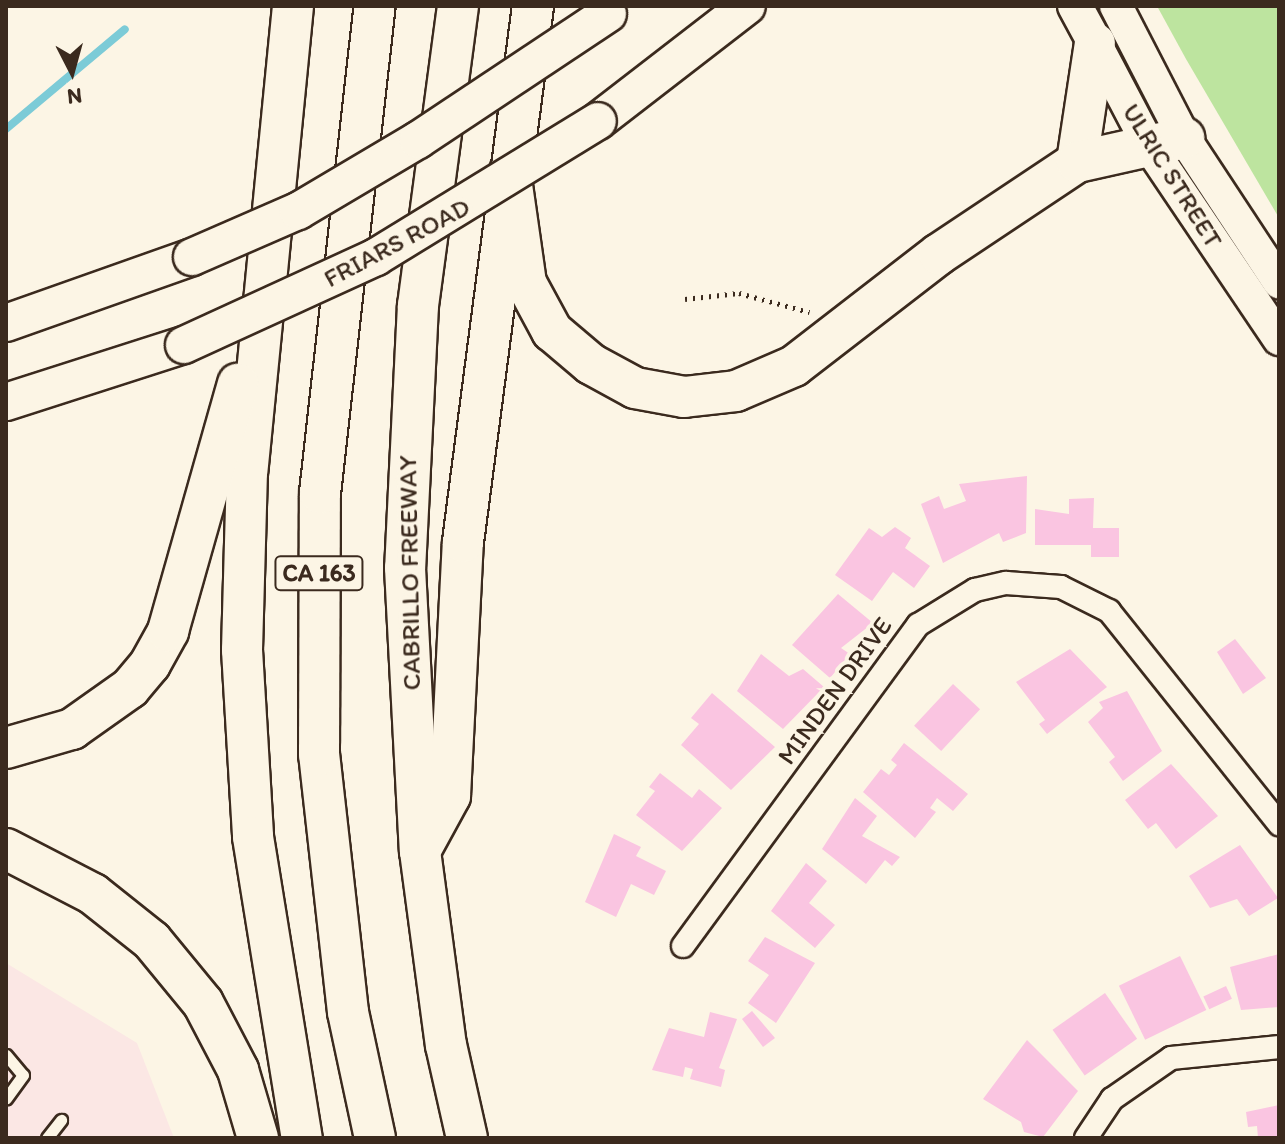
<!DOCTYPE html>
<style>
body{margin:0}
#map{position:relative;width:1285px;height:1144px;overflow:hidden;background:#fcf5e5;font-family:Itim,sans-serif}
div>[style]{position:absolute}
[style*='--x']{left:calc(var(--x)*1px);top:calc(var(--y)*1px);width:calc(var(--w)*1px);rotate:calc(var(--a)*1deg)}
.built>*{inset:0;background:#fbe7e4}
.green>*{inset:0;background:#bde49f}
.stream>*{height:8px;margin:-4px;padding:0 4px;transform-origin:4px;border-radius:4px;background:#7ccbd7}
.building>*{inset:0;background:#fac5e1;transform-origin:0 0}
.path>*{height:5px;margin-top:-2.5px;transform-origin:0;background:repeating-linear-gradient(90deg,#3b2a1e 0 2px,transparent 0 8px)}
.roads{filter:drop-shadow(2px 0 #3b2a1e) drop-shadow(-2px 0 #3b2a1e) drop-shadow(0 2px #3b2a1e) drop-shadow(0 -2px #3b2a1e)}
.service>*{height:11px;margin:-5.5px;padding:0 5.5px;transform-origin:5.5px;border-radius:5.5px;background:#fcf5e5}
.minor>*{height:22px;margin:-11px;padding:0 11px;transform-origin:11px;border-radius:11px;background:#fcf5e5}
.secondary>*{height:32px;margin:-16px;padding:0 16px;transform-origin:16px;border-radius:16px;background:#fcf5e5}
.primary>*{height:34px;margin:-17px;padding:0 17px;transform-origin:17px;border-radius:17px;background:#fcf5e5}
.trunk>*{height:36px;margin:-18px;padding:0 18px;transform-origin:18px;border-radius:18px;background:#fcf5e5}
.motorway>*{height:40px;margin:-20px;padding:0 20px;transform-origin:20px;border-radius:20px;background:#fcf5e5}
.bridges{filter:drop-shadow(2px 0 #3b2a1e) drop-shadow(-2px 0 #3b2a1e) drop-shadow(0 2px #3b2a1e) drop-shadow(0 -2px #3b2a1e)}
.trunk-bridge>*{height:36px;margin:-18px;padding:0 18px;transform-origin:18px;border-radius:18px;background:#fcf5e5}
span{translate:-50% -50%;white-space:nowrap;text-align:center;line-height:1.15;-webkit-text-stroke:8px #fcf5e5;paint-order:stroke}
.shield-label span{padding:2px 6px;background:#fcf5e5;border:2px solid;border-radius:6px;-webkit-text-stroke-width:0}
.shield-label{font-size:24px;color:#3b2a1e;font-weight:700}
.street-label{font-size:26px;color:#3b2a1e}
.frame{position:absolute;inset:0;border:8px solid #3b2a1e;pointer-events:none}
.north{position:absolute;left:32px;top:32px;width:80px;height:80px;-webkit-text-stroke:6px #fcf5e5;paint-order:stroke;rotate:174deg;font-size:22px;font-weight:700;line-height:32px;text-align:center;color:#3b2a1e}
.north::after{content:'';display:block;margin:auto;width:28px;height:36px;background:#3b2a1e;clip-path:polygon(50% 0,100% 100%,50% 72%,0 100%)}
</style>
<div id="map">
<div class="built">
<div style="clip-path:polygon(6px 963px,137px 1043px,174px 1138px,6px 1138px)"></div>
</div>
<div class="green">
<div style="clip-path:polygon(1157px 6px,1279px 6px,1279px 218px,1186px 59px)"></div>
</div>
<div class="stream">
<div style="--x:6;--y:129;--w:155;--a:-40"></div>
</div>
<div class="building">
<div style="clip-path:polygon(1027px 476px,1026px 533px,1003px 542px,999px 533px,943px 563px,921px 504px,939px 496px,944px 509px,966px 501px,959px 484px)"></div>
<div style="clip-path:polygon(1094px 498px,1093px 528px,1119px 528px,1119px 557px,1091px 557px,1091px 545px,1035px 545px,1035px 509px,1069px 514px,1069px 499px)"></div>
<div style="clip-path:polygon(895px 527px,911px 538px,905px 548px,930px 566px,914px 588px,893px 572px,872px 601px,835px 575px,869px 528px,882px 537px)"></div>
<div style="clip-path:polygon(838px 594px,873px 623px,841px 648px,850px 654px,830px 678px,792px 645px)"></div>
<div style="clip-path:polygon(1235px 639px,1266px 678px,1243px 694px,1217px 652px)"></div>
<div style="clip-path:polygon(1070px 649px,1107px 687px,1047px 734px,1039px 724px,1045px 720px,1016px 682px)"></div>
<div style="clip-path:polygon(761px 654px,789px 676px,803px 669px,824px 687px,783px 729px,737px 691px)"></div>
<div style="left:953px;top:684px;width:37px;height:57px;rotate:43deg"></div>
<div style="clip-path:polygon(1127px 691px,1162px 751px,1123px 781px,1109px 762px,1115px 757px,1088px 722px,1103px 708px,1099px 702px)"></div>
<div style="clip-path:polygon(712px 693px,775px 747px,731px 790px,681px 745px,699px 724px,691px 718px)"></div>
<div style="clip-path:polygon(904px 743px,968px 794px,953px 811px,937px 798px,930px 808px,936px 812px,915px 838px,863px 792px,881px 769px,889px 775px,897px 765px,891px 760px)"></div>
<div style="clip-path:polygon(1171px 764px,1218px 816px,1176px 849px,1156px 823px,1148px 829px,1125px 800px)"></div>
<div style="clip-path:polygon(660px 773px,692px 798px,699px 789px,722px 808px,682px 851px,636px 815px,655px 791px,649px 787px)"></div>
<div style="clip-path:polygon(855px 798px,877px 816px,862px 836px,900px 857px,892px 866px,885px 860px,866px 884px,822px 849px)"></div>
<div style="clip-path:polygon(614px 834px,641px 847px,636px 856px,666px 871px,654px 895px,631px 884px,616px 917px,585px 902px)"></div>
<div style="clip-path:polygon(1240px 845px,1278px 898px,1249px 916px,1237px 899px,1210px 908px,1189px 876px)"></div>
<div style="clip-path:polygon(806px 863px,827px 881px,809px 903px,835px 925px,815px 948px,771px 911px)"></div>
<div style="clip-path:polygon(765px 937px,815px 963px,776px 1023px,748px 1003px,769px 975px,748px 961px)"></div>
<div style="clip-path:polygon(1279px 954px,1279px 1007px,1241px 1010px,1230px 967px)"></div>
<div style="left:1180px;top:956px;width:60px;height:68px;rotate:64deg"></div>
<div style="left:1226px;top:986px;width:14px;height:25px;rotate:65deg"></div>
<div style="left:1105px;top:993px;width:56px;height:64px;rotate:55deg"></div>
<div style="clip-path:polygon(752px 1011px,775px 1038px,763px 1047px,742px 1019px)"></div>
<div style="clip-path:polygon(710px 1012px,737px 1019px,719px 1068px,725px 1070px,721px 1087px,690px 1079px,693px 1069px,685px 1067px,683px 1077px,652px 1070px,669px 1028px,704px 1037px)"></div>
<div style="clip-path:polygon(1027px 1040px,1078px 1091px,1043px 1137px,1024px 1132px,1021px 1122px,983px 1099px)"></div>
<div style="clip-path:polygon(1279px 1105px,1279px 1138px,1258px 1138px,1257px 1126px,1248px 1127px,1246px 1112px)"></div>
</div>
<div class="path">
<div style="--x:685;--y:299;--w:54;--a:-6.3"></div>
<div style="--x:739;--y:293;--w:73;--a:15.2"></div>
</div>
<div class="roads">
<div class="service">
<div style="--x:6;--y:1055;--w:26;--a:50"></div>
<div style="--x:23;--y:1075;--w:29;--a:126"></div>
<div style="--x:47;--y:1138;--w:23;--a:-52"></div>
</div>
<div class="minor">
<div style="--x:683;--y:946;--w:398;--a:-53.8"></div>
<div style="--x:918;--y:625;--w:67;--a:-31.6"></div>
<div style="--x:975;--y:590;--w:32;--a:-13"></div>
<div style="--x:1006;--y:583;--w:55;--a:4.2"></div>
<div style="--x:1061;--y:587;--w:54;--a:26.6"></div>
<div style="--x:1109;--y:611;--w:273;--a:51.4"></div>
<div style="--x:1086;--y:1138;--w:47;--a:-56.3"></div>
<div style="--x:1112;--y:1099;--w:72;--a:-34.8"></div>
<div style="--x:1171;--y:1058;--w:109;--a:-5.8"></div>
</div>
<div class="secondary">
<div style="--x:1116;--y:6;--w:148;--a:62.7"></div>
<div style="--x:1184;--y:138;--w:173;--a:56.6"></div>
<div style="--x:1095;--y:43;--w:116;--a:62.3"></div>
<div style="--x:1149;--y:146;--w:233;--a:56"></div>
</div>
<div class="primary">
<div style="--x:1075;--y:6;--w:42;--a:61.6"></div>
</div>
<div class="trunk">
<div style="--x:598;--y:121;--w:188;--a:-37.7"></div>
<div style="--x:6;--y:323;--w:197;--a:-19.5"></div>
<div style="--x:6;--y:402;--w:187;--a:-17.8"></div>
</div>
<div class="motorway">
<div style="--x:293;--y:6;--w:467;--a:95.6"></div>
<div style="--x:247;--y:471;--w:179;--a:91.6"></div>
<div style="--x:242;--y:650;--w:187;--a:86.6"></div>
<div style="--x:253;--y:837;--w:305;--a:80.8"></div>
<div style="--x:458;--y:6;--w:302;--a:97.6"></div>
<div style="--x:418;--y:305;--w:263;--a:92.8"></div>
<div style="--x:405;--y:568;--w:283;--a:87"></div>
<div style="--x:420;--y:851;--w:196;--a:82.4"></div>
<div style="--x:446;--y:1045;--w:95;--a:77.3"></div>
<div style="--x:1077;--y:162;--w:120;--a:-81.4"></div>
<div style="--x:510;--y:171;--w:113;--a:81.9"></div>
<div style="--x:526;--y:283;--w:55;--a:61.6"></div>
<div style="--x:552;--y:331;--w:51;--a:40.2"></div>
<div style="--x:591;--y:364;--w:50;--a:28.6"></div>
<div style="--x:635;--y:388;--w:50;--a:10.4"></div>
<div style="--x:684;--y:397;--w:52;--a:-6.6"></div>
<div style="--x:736;--y:391;--w:63;--a:-23.3"></div>
<div style="--x:794;--y:366;--w:183;--a:-37.7"></div>
<div style="--x:939;--y:254;--w:166;--a:-33.7"></div>
<div style="--x:1077;--y:162;--w:110;--a:-12.6"></div>
<div style="--x:6;--y:748;--w:69;--a:-16.1"></div>
<div style="--x:72;--y:729;--w:71;--a:-35.3"></div>
<div style="--x:130;--y:688;--w:31;--a:-50"></div>
<div style="--x:150;--y:664;--w:38;--a:-61"></div>
<div style="--x:168;--y:631;--w:257;--a:-74.2"></div>
<div style="--x:6;--y:849;--w:98;--a:27.3"></div>
<div style="--x:93;--y:894;--w:75;--a:38.5"></div>
<div style="--x:152;--y:941;--w:80;--a:50.6"></div>
<div style="--x:203;--y:1003;--w:76;--a:62.4"></div>
<div style="--x:238;--y:1070;--w:71;--a:73.6"></div>
<div style="--x:420;--y:851;--w:63;--a:-61.4"></div>
<div style="--x:450;--y:796;--w:254;--a:-87.1"></div>
<div style="--x:463;--y:542;--w:541;--a:-82.56"></div>
<div style="--x:375;--y:1138;--w:129;--a:-102.1"></div>
<div style="--x:348;--y:1012;--w:259;--a:-96.4"></div>
<div style="--x:319;--y:755;--w:262;--a:-89.8"></div>
<div style="--x:320;--y:493;--w:490;--a:-83.6"></div>
</div>
</div>
<div class="bridges">
<div class="trunk-bridge">
<div style="--x:192;--y:257;--w:116;--a:-23.5"></div>
<div style="--x:298;--y:211;--w:139;--a:-30.6"></div>
<div style="--x:418;--y:140;--w:228;--a:-33.6"></div>
<div style="--x:184;--y:345;--w:211;--a:-24.6"></div>
<div style="--x:376;--y:257;--w:260;--a:-31.5"></div>
</div>
</div>
<div class="shield-label">
<span style="left:319px;top:573px">CA 163</span>
</div>
<div class="street-label">
<span style="left:1172px;top:176px;rotate:58deg">ULRIC STREET</span>
<span style="left:397px;top:243px;rotate:-28deg">FRIARS ROAD</span>
<span style="left:410px;top:573px;rotate:-91deg">CABRILLO FREEWAY</span>
<span style="left:835px;top:691px;rotate:-54deg">MINDEN DRIVE</span>
</div>
<div class="frame"></div>
<div class="north">N</div>
</div>
